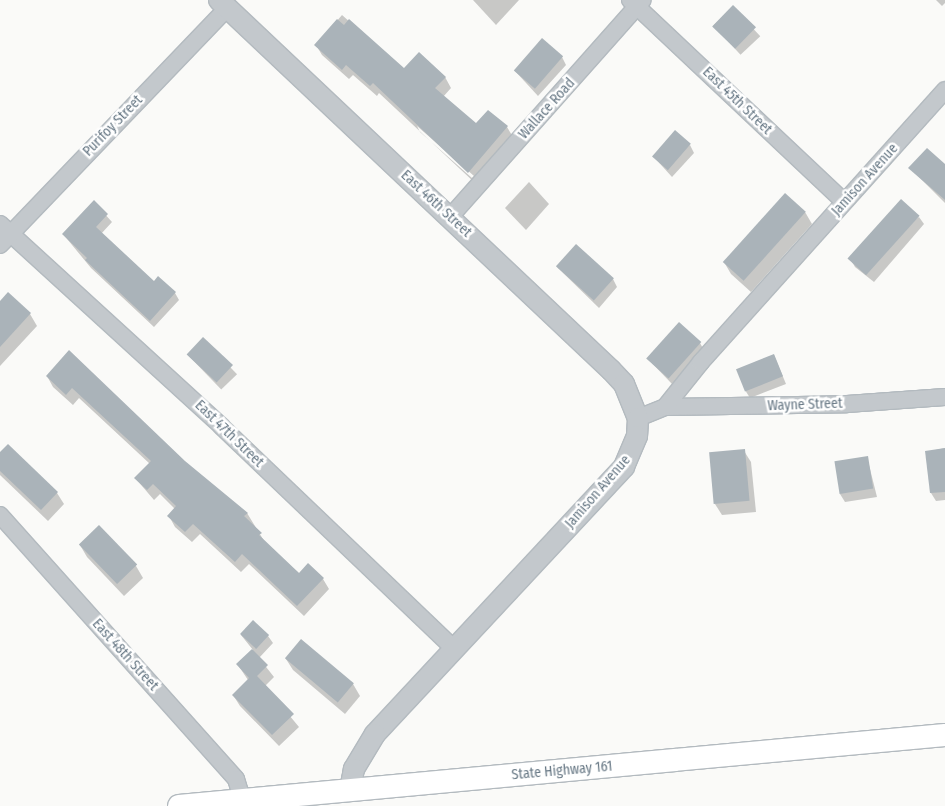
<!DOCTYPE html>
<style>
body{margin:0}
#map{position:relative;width:945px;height:806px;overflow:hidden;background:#fafaf8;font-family:"Fira Sans Condensed",sans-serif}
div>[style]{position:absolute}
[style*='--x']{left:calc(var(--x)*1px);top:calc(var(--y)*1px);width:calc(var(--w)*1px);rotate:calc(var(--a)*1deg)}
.shadow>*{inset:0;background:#0003;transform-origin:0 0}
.building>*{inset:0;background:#aab3b9;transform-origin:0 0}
.roads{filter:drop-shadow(1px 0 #b3babf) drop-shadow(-1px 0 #b3babf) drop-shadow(0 1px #b3babf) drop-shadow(0 -1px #b3babf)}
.minor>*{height:16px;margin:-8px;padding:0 8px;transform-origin:8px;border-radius:8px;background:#c3c8cc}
.tertiary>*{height:20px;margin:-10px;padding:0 10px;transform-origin:10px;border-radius:10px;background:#c3c8cc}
.secondary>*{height:22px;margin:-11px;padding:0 11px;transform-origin:11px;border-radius:11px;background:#fff}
span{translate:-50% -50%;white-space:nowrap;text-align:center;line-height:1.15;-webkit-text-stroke:5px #fff;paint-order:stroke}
.street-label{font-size:14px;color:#657683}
</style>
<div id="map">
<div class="shadow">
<div style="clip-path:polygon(473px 0,519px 0,496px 25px)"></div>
<div style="clip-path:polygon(936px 0,945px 0,945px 3px,942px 6px)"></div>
<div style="left:733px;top:7px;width:40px;height:27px;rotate:47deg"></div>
<div style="clip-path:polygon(evenodd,342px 15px,404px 70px,445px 77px,451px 88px,443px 97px,477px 125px,507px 127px,513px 137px,475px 183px,379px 93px,377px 96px,353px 75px,349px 79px,322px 55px,316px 45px,342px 15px,417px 126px,474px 176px,472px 178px,420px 132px,417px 126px)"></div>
<div style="clip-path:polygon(562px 57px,566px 65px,538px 96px,515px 71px)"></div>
<div style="clip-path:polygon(690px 145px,694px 153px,672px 177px,653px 156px)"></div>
<div style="clip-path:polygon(945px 166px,945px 203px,910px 168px)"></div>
<div style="clip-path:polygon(529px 182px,549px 204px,526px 230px,505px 208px)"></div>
<div style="clip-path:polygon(94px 202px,112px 222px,101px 234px,154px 283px,175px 293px,179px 300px,154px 327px,91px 268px,63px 234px)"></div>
<div style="clip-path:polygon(805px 212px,812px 224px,751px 292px,731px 274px,724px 262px)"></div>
<div style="clip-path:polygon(919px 217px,924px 224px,874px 282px,855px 267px,851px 260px)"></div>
<div style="clip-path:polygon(557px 267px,613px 279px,617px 287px,599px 308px)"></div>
<div style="clip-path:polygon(0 302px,30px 314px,37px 326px,0 366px)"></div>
<div style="left:203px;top:339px;width:49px;height:22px;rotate:46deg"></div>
<div style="clip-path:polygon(700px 343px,704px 350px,673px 385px,647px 358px)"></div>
<div style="clip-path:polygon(69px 352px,185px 462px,247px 513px,266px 544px,300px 574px,323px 579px,329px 589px,304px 616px,249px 564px,241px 572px,200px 534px,192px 542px,175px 527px,169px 516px,175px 509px,160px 494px,154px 500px,136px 479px,150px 464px,79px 398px,73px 405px,53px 387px,47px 376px)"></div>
<div style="clip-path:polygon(774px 355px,786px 384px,750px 398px,745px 390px)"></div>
<div style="clip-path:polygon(945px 448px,945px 500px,936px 501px,931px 493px,926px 452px)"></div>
<div style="clip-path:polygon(744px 451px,751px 462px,756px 512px,722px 515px,715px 504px)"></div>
<div style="clip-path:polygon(0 454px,57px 493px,64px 504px,48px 521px,0 475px)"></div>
<div style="clip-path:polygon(867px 457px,877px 497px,845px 502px,840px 494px)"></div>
<div style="clip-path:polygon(99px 527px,136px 566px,143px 578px,124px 596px,87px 557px,80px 545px)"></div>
<div style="clip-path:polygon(241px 635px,268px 636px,273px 643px,259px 658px,274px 677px,265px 686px,299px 727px,279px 746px,240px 706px,233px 695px,248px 680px,238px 665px,253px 650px)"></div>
<div style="clip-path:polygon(301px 640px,353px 684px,360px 696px,345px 714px,293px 670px,286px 659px)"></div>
</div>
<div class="building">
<div style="left:733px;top:5px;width:32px;height:30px;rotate:44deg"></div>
<div style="clip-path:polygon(337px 19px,344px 25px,349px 19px,404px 68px,419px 52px,446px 77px,435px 88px,476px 123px,488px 110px,508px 126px,468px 173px,373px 83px,370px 86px,346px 65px,342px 70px,314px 45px)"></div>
<div style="left:542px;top:38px;width:28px;height:43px;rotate:41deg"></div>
<div style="left:675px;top:130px;width:21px;height:35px;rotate:41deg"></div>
<div style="clip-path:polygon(927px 148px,945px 164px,945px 200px,908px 168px)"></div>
<div style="left:785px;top:193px;width:28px;height:93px;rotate:42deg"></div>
<div style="left:901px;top:199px;width:25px;height:80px;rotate:42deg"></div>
<div style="clip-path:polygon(94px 200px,108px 214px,96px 227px,154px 281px,158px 276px,176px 292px,150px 321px,85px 260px,87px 258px,62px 234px)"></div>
<div style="left:576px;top:244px;width:51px;height:30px;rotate:42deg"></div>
<div style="clip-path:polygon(8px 292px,31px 313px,0 347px,0 301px)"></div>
<div style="left:679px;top:322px;width:30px;height:49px;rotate:42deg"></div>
<div style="left:203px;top:337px;width:41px;height:24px;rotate:43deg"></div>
<div style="clip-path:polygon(69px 350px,185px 461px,248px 513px,244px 516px,262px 533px,259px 535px,299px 573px,308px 563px,324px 578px,297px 606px,242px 554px,235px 562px,193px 524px,185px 532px,167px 516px,176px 506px,153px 484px,147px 490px,134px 478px,151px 461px,72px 388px,66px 395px,46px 376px)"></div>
<div style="left:774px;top:354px;width:24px;height:41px;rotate:68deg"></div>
<div style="clip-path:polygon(8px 444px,58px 492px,41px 510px,0 471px,0 452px)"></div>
<div style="clip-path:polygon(945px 448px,945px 492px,930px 493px,925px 451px)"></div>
<div style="left:745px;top:449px;width:52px;height:36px;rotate:85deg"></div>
<div style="left:868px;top:456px;width:33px;height:34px;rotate:81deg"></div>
<div style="left:99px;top:525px;width:55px;height:28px;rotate:46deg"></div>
<div style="left:253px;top:620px;width:22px;height:19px;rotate:43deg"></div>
<div style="left:301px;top:639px;width:69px;height:25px;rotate:40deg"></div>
<div style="clip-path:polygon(252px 649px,268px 665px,257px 676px,294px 714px,272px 735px,232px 695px,249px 678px,236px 664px)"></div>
</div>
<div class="roads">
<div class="minor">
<div style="--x:630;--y:0;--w:294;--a:43.3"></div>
<div style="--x:450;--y:217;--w:290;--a:-48.4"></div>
<div style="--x:0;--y:224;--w:301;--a:42.4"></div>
<div style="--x:222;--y:427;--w:321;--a:43.7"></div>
<div style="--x:0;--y:245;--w:328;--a:-46.2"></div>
<div style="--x:665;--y:407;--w:182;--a:-0.9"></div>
<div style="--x:847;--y:404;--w:98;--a:-4.1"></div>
<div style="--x:638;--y:418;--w:29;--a:-22"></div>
<div style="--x:665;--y:407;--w:58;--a:-51.3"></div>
<div style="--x:701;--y:362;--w:365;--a:-48.1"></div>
<div style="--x:0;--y:515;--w:354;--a:48.2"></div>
<div style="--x:236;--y:779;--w:21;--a:73"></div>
</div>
<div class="tertiary">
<div style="--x:219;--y:0;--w:539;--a:43.35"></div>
<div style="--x:611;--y:370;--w:19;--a:47"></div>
<div style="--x:624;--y:384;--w:37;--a:68"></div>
<div style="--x:638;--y:418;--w:18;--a:93"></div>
<div style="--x:637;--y:436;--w:34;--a:113"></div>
<div style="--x:624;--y:467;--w:365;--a:133"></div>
<div style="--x:375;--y:734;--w:41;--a:121"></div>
<div style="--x:354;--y:769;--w:20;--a:101"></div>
</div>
<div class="secondary">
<div style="--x:179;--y:806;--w:769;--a:-5.3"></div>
</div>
</div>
<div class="street-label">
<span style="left:737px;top:101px;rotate:44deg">East 45th Street</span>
<span style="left:547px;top:109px;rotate:-48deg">Wallace Road</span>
<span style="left:113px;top:126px;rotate:-46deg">Purifoy Street</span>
<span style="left:865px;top:180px;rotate:-48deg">Jamison Avenue</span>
<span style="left:436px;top:204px;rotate:43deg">East 46th Street</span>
<span style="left:805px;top:405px;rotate:-2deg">Wayne Street</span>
<span style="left:229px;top:434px;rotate:44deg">East 47th Street</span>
<span style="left:598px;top:492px;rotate:-49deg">Jamison Avenue</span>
<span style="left:125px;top:655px;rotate:48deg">East 48th Street</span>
<span style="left:562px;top:771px;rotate:-5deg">State Highway 161</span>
</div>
</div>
